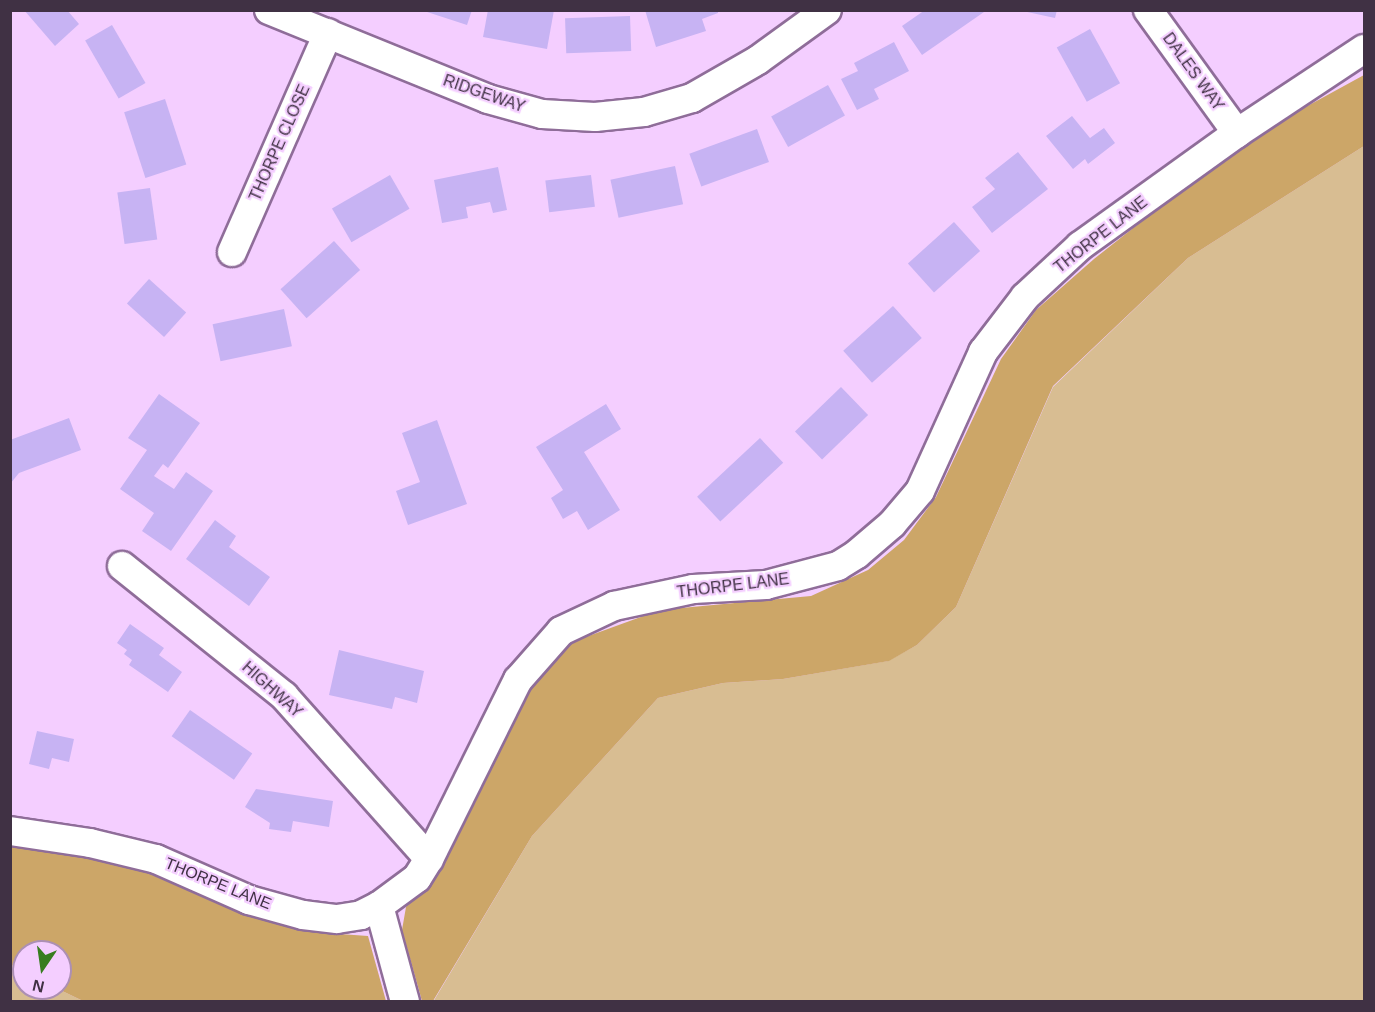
<!DOCTYPE html>
<style>
body{margin:0}
#map{position:relative;width:1375px;height:1012px;overflow:hidden;background:#f4ceff;font-family:Arial,sans-serif}
div>[style]{position:absolute}
[style*='--x']{left:calc(var(--x)*1px);top:calc(var(--y)*1px);width:calc(var(--w)*1px);rotate:calc(var(--a)*1deg)}
.green>*{inset:0;background:#d8bd92}
.forest>*{inset:0;background:#cca668}
.building>*{inset:0;background:#c7b3f3;transform-origin:0 0}
.roads{filter:drop-shadow(2px 0 #8f6d99) drop-shadow(-2px 0 #8f6d99) drop-shadow(0 2px #8f6d99) drop-shadow(0 -2px #8f6d99)}
.minor>*{height:28px;margin:-14px;padding:0 14px;transform-origin:14px;border-radius:14px;background:#fff}
span{translate:-50% -50%;white-space:nowrap;text-align:center;line-height:1.15;-webkit-text-stroke:4.5px #f4ceff;paint-order:stroke}
.street-label{font-size:16px;color:#403144}
.frame{position:absolute;inset:0;border:12px solid #403144;pointer-events:none}
.north{position:absolute;left:12px;top:940px;width:60px;height:60px;box-sizing:border-box;background:#f4ceff;border:2px solid #ac8fb4;border-radius:50%;rotate:193deg;font-size:16px;font-weight:700;line-height:24px;text-align:center;color:#403144}
.north::after{content:'';display:block;margin:auto;width:21px;height:27px;background:#387d20;clip-path:polygon(50% 0,100% 100%,50% 72%,0 100%)}
</style>
<div id="map">
<div class="green">
<div style="clip-path:polygon(1364px 146px,1364px 1001px,433px 1002px,532px 836px,658px 698px,723px 683px,783px 679px,888px 661px,917px 645px,956px 607px,1053px 387px,1188px 258px)"></div>
<div style="clip-path:polygon(10px 965px,24px 971px,24px 988px,56px 988px,83px 1001px,11px 1001px)"></div>
</div>
<div class="forest">
<div style="clip-path:polygon(1364px 75px,1364px 146px,1188px 258px,1053px 386px,956px 607px,917px 645px,889px 661px,783px 679px,723px 683px,658px 698px,532px 836px,433px 1001px,422px 1001px,402px 930px,406px 907px,438px 864px,532px 681px,572px 642px,660px 610px,811px 596px,868px 570px,904px 540px,936px 497px,1001px 359px,1036px 310px,1094px 259px,1242px 142px)"></div>
<div style="clip-path:polygon(10px 834px,58px 837px,261px 913px,326px 933px,368px 936px,386px 1001px,83px 1001px,56px 988px,60px 988px,60px 952px,24px 952px,24px 971px,11px 965px)"></div>
</div>
<div class="building">
<div style="clip-path:polygon(24px 10px,67px 10px,79px 24px,55px 46px)"></div>
<div style="clip-path:polygon(421px 10px,472px 10px,467px 25px)"></div>
<div style="clip-path:polygon(488px 10px,554px 10px,547px 49px,483px 37px)"></div>
<div style="clip-path:polygon(645px 10px,718px 10px,718px 13px,702px 19px,706px 31px,656px 47px)"></div>
<div style="clip-path:polygon(925px 10px,983px 10px,984px 12px,922px 55px,902px 26px)"></div>
<div style="clip-path:polygon(1018px 10px,1057px 10px,1055px 18px)"></div>
<div style="left:630px;top:16px;width:35px;height:65px;rotate:88deg"></div>
<div style="left:112px;top:25px;width:67px;height:31px;rotate:60deg"></div>
<div style="left:1090px;top:29px;width:62px;height:38px;rotate:61deg"></div>
<div style="clip-path:polygon(894px 42px,909px 71px,874px 89px,879px 99px,857px 110px,841px 79px,858px 71px,854px 63px)"></div>
<div style="left:828px;top:85px;width:35px;height:65px;rotate:61deg"></div>
<div style="left:165px;top:99px;width:69px;height:43px;rotate:72deg"></div>
<div style="clip-path:polygon(1072px 116px,1090px 138px,1104px 128px,1115px 143px,1088px 164px,1085px 159px,1073px 169px,1046px 136px)"></div>
<div style="left:757px;top:129px;width:35px;height:72px;rotate:70deg"></div>
<div style="clip-path:polygon(1018px 152px,1048px 189px,992px 233px,972px 207px,995px 189px,985px 178px)"></div>
<div style="left:675px;top:166px;width:39px;height:66px;rotate:78deg"></div>
<div style="clip-path:polygon(498px 167px,507px 210px,493px 213px,490px 202px,466px 207px,468px 218px,442px 223px,434px 180px)"></div>
<div style="left:390px;top:175px;width:39px;height:67px;rotate:60deg"></div>
<div style="left:591px;top:175px;width:32px;height:46px;rotate:83deg"></div>
<div style="left:150px;top:188px;width:52px;height:33px;rotate:82deg"></div>
<div style="left:954px;top:222px;width:39px;height:62px;rotate:48deg"></div>
<div style="left:334px;top:241px;width:39px;height:72px;rotate:48deg"></div>
<div style="left:149px;top:279px;width:50px;height:33px;rotate:42deg"></div>
<div style="left:893px;top:306px;width:43px;height:67px;rotate:48deg"></div>
<div style="left:284px;top:309px;width:38px;height:73px;rotate:78deg"></div>
<div style="left:841px;top:387px;width:39px;height:64px;rotate:46deg"></div>
<div style="clip-path:polygon(159px 394px,200px 423px,168px 468px,163px 464px,154px 476px,174px 489px,186px 472px,213px 491px,171px 551px,142px 531px,154px 513px,120px 489px,147px 450px,128px 438px)"></div>
<div style="clip-path:polygon(606px 404px,621px 429px,584px 452px,620px 510px,588px 530px,577px 511px,563px 519px,551px 498px,563px 490px,536px 447px)"></div>
<div style="clip-path:polygon(69px 418px,81px 450px,19px 473px,10px 484px,10px 440px)"></div>
<div style="clip-path:polygon(437px 420px,467px 504px,408px 525px,396px 491px,420px 482px,402px 433px)"></div>
<div style="left:760px;top:438px;width:34px;height:86px;rotate:47deg"></div>
<div style="clip-path:polygon(215px 520px,236px 536px,229px 547px,270px 577px,249px 606px,186px 559px)"></div>
<div style="clip-path:polygon(130px 624px,164px 648px,159px 655px,182px 672px,168px 692px,129px 665px,132px 660px,124px 654px,127px 650px,117px 643px)"></div>
<div style="clip-path:polygon(339px 650px,424px 671px,417px 703px,395px 697px,392px 709px,329px 695px)"></div>
<div style="left:190px;top:710px;width:76px;height:32px;rotate:35deg"></div>
<div style="clip-path:polygon(37px 731px,74px 739px,69px 762px,52px 758px,49px 769px,29px 764px)"></div>
<div style="clip-path:polygon(256px 789px,333px 801px,329px 827px,293px 821px,291px 832px,269px 829px,270px 823px,245px 807px)"></div>
</div>
<div class="roads">
<div class="minor">
<div style="--x:269;--y:10;--w:236;--a:22.1"></div>
<div style="--x:488;--y:99;--w:56;--a:15.5"></div>
<div style="--x:542;--y:114;--w:53;--a:3.2"></div>
<div style="--x:595;--y:117;--w:49;--a:-5.8"></div>
<div style="--x:644;--y:112;--w:50;--a:-16.3"></div>
<div style="--x:692;--y:98;--w:76;--a:-29.9"></div>
<div style="--x:758;--y:60;--w:85;--a:-35.9"></div>
<div style="--x:1148;--y:10;--w:152;--a:54.1"></div>
<div style="--x:232;--y:252;--w:239;--a:-66.3"></div>
<div style="--x:122;--y:566;--w:208;--a:38.7"></div>
<div style="--x:284;--y:696;--w:218;--a:48.3"></div>
<div style="--x:10;--y:831;--w:81;--a:8.5"></div>
<div style="--x:90;--y:843;--w:68;--a:13.6"></div>
<div style="--x:156;--y:859;--w:102;--a:23.8"></div>
<div style="--x:249;--y:900;--w:56;--a:15.5"></div>
<div style="--x:303;--y:915;--w:34;--a:7"></div>
<div style="--x:337;--y:919;--w:24;--a:-9"></div>
<div style="--x:361;--y:915;--w:20;--a:-27"></div>
<div style="--x:379;--y:906;--w:47;--a:-36.4"></div>
<div style="--x:417;--y:878;--w:22;--a:-58"></div>
<div style="--x:429;--y:859;--w:200;--a:-63.6"></div>
<div style="--x:518;--y:680;--w:65;--a:-48.7"></div>
<div style="--x:561;--y:631;--w:59;--a:-25.3"></div>
<div style="--x:614;--y:606;--w:81;--a:-12.1"></div>
<div style="--x:693;--y:589;--w:73;--a:-3.1"></div>
<div style="--x:766;--y:585;--w:74;--a:-14.8"></div>
<div style="--x:838;--y:566;--w:22;--a:-32"></div>
<div style="--x:857;--y:554;--w:46;--a:-40.6"></div>
<div style="--x:892;--y:524;--w:43;--a:-49.7"></div>
<div style="--x:920;--y:491;--w:153;--a:-65.6"></div>
<div style="--x:983;--y:352;--w:69;--a:-52.6"></div>
<div style="--x:1025;--y:297;--w:75;--a:-42.8"></div>
<div style="--x:1080;--y:246;--w:193;--a:-35.7"></div>
<div style="--x:1237;--y:133;--w:152;--a:-33.5"></div>
<div style="--x:379;--y:906;--w:99;--a:74.8"></div>
</div>
</div>
<div class="street-label">
<span style="left:1193px;top:72px;rotate:54deg">DALES WAY</span>
<span style="left:484px;top:94px;rotate:19deg">RIDGEWAY</span>
<span style="left:280px;top:143px;rotate:-66deg">THORPE CLOSE</span>
<span style="left:1101px;top:235px;rotate:-38deg">THORPE LANE</span>
<span style="left:733px;top:586px;rotate:-7deg">THORPE LANE</span>
<span style="left:272px;top:690px;rotate:42deg">HIGHWAY</span>
<span style="left:218px;top:884px;rotate:22deg">THORPE LANE</span>
</div>
<div class="frame"></div>
<div class="north">N</div>
</div>
